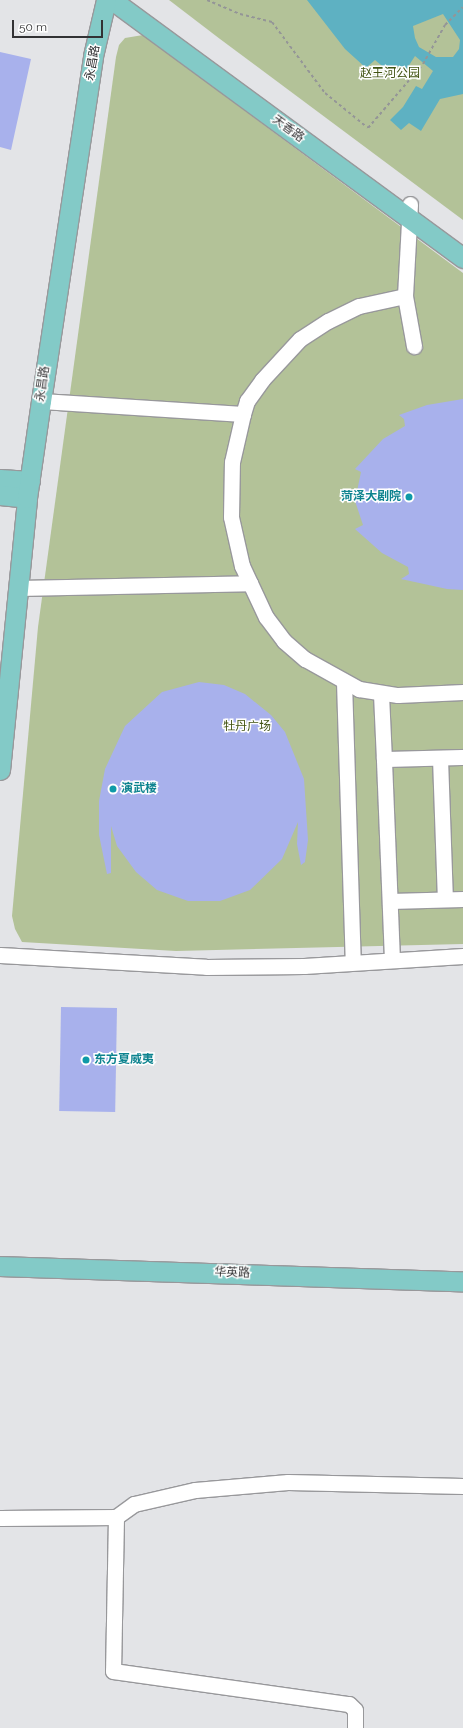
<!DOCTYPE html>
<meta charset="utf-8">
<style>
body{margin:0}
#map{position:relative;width:463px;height:1728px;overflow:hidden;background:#e3e4e7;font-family:Raleway,"Noto Sans SC",sans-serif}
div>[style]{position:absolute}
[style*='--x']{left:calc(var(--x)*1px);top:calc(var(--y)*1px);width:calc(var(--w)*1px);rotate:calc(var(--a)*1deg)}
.green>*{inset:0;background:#b3c298}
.water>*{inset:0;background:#5eb1c2}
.building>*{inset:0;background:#a8b1ec;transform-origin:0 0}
.path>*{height:2px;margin-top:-1px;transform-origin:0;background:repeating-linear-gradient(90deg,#949597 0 3px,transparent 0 6px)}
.roads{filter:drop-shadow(1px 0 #98989b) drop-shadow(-1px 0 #98989b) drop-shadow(0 1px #98989b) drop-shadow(0 -1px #98989b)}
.minor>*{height:15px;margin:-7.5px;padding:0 7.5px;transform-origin:7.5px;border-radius:7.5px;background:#fff}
.major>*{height:19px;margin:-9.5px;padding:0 9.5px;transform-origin:9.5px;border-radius:9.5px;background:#83cac7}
.dots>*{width:11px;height:11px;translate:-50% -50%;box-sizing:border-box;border:2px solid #fff;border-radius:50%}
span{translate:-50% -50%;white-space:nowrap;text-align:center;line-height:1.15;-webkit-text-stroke:3px #fff;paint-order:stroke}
.street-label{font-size:12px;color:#323234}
.park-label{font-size:12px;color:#415312}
.culture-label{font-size:12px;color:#0d838f;font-weight:700}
.right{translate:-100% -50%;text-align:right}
.left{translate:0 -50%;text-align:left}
.scale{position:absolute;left:12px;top:20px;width:91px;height:18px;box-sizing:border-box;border:2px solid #323234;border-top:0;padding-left:5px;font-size:12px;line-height:14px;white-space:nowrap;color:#323234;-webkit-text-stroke:3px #fff;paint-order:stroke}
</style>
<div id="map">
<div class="green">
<div style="clip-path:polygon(169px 0,463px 0,463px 220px,220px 39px)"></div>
<div style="clip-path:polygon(143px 35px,463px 273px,463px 944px,176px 951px,22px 942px,15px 929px,12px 916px,38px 627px,116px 57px,119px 45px,125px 38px)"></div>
</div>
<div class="water">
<div style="clip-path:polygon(evenodd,307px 0,463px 0,463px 94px,440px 99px,421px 131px,409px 123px,401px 130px,390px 120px,403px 107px,416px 86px,422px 89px,433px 71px,415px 56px,406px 70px,397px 66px,387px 70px,375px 60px,366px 68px,345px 49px,307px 0,443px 14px,460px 40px,459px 49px,453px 57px,436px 57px,419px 47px,415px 38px,413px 26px,443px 14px)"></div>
</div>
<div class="building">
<div style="clip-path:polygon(0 52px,31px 59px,11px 150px,0 147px)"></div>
<div style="clip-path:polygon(463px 399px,463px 590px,447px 589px,401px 579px,409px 574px,408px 567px,382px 553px,355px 529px,363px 525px,355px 501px,361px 472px,355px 469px,383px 439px,405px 426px,404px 419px,399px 415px,427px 405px)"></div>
<div style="clip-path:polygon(199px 682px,224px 685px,245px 694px,271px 715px,285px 732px,304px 779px,308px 840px,305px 862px,301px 865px,297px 844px,298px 822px,282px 859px,250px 890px,220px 901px,188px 901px,157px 890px,136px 872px,117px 846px,111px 826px,111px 873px,107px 874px,99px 835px,99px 801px,105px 769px,125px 726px,162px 692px)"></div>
<div style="left:61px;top:1007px;width:56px;height:104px;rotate:1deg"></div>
</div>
<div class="path">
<div style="--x:207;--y:0;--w:36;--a:23"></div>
<div style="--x:240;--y:14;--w:33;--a:14"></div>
<div style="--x:272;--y:22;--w:89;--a:53.3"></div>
<div style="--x:325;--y:93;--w:55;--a:39.1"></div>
<div style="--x:368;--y:128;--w:84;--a:-49.3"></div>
<div style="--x:423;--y:64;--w:45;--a:-60.6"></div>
<div style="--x:445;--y:25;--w:25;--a:-45"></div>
</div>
<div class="roads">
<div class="minor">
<div style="--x:405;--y:296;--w:51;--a:79.8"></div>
<div style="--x:243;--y:414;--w:14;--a:-73"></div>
<div style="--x:247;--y:401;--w:26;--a:-54"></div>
<div style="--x:262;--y:380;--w:56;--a:-47.2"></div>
<div style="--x:300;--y:339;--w:33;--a:-33"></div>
<div style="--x:328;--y:321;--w:34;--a:-26"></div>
<div style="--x:359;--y:306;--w:47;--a:-12.3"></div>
<div style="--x:405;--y:296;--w:92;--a:-86.9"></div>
<div style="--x:250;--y:583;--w:38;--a:65"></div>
<div style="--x:266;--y:617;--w:30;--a:53"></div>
<div style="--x:284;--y:641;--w:28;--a:41"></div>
<div style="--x:305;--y:659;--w:62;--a:29.1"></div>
<div style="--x:359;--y:689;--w:39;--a:9"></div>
<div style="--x:398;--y:695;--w:65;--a:-2.6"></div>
<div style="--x:18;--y:588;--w:232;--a:-1.2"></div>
<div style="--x:250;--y:583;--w:19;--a:-115"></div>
<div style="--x:242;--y:566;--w:50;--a:-102.7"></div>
<div style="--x:231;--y:517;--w:55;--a:-89"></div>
<div style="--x:232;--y:462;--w:49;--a:-77.1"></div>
<div style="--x:243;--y:414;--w:202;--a:-176.3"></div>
<div style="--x:344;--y:682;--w:280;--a:88.2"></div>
<div style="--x:381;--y:694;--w:65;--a:87.4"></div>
<div style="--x:440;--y:758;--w:141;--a:88"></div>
<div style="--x:390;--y:901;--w:73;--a:-1.6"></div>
<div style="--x:0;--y:955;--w:206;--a:3.3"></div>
<div style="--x:206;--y:967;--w:98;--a:-0.6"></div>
<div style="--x:304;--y:966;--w:159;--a:-3.6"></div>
<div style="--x:392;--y:960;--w:201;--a:-92.3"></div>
<div style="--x:384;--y:759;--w:79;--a:-1.5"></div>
<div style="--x:116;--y:1517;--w:154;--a:91.1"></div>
<div style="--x:113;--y:1671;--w:238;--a:8"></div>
<div style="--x:349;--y:1704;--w:8;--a:45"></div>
<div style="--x:355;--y:1710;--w:18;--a:90"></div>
<div style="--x:0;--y:1518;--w:116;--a:-0.5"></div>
<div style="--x:116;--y:1517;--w:22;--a:-36"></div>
<div style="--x:134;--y:1504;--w:63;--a:-12.9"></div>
<div style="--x:195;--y:1490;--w:93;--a:-4.9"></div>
<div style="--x:288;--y:1482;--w:175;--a:1.3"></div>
</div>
<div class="major">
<div style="--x:112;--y:0;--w:436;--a:36.3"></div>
<div style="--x:0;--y:479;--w:30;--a:4"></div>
<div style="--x:0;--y:495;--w:27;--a:6"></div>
<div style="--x:0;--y:770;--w:273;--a:-84.3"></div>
<div style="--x:27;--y:498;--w:98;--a:-81.8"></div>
<div style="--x:41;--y:401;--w:349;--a:-81.4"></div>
<div style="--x:93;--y:56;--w:57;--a:-76.9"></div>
<div style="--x:0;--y:1266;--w:463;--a:1.9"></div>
</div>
</div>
<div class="dots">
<div style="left:409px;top:497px;background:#0f9aa8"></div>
<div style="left:113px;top:789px;background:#0f9aa8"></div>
<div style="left:86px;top:1060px;background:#0f9aa8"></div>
</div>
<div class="street-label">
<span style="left:93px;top:63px;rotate:-80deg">永昌路</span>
<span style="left:288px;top:129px;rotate:36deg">天香路</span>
<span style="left:43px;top:384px;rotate:-82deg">永昌路</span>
<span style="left:232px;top:1273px;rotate:2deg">华英路</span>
</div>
<div class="park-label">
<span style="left:390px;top:74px">赵王河公园</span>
<span style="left:247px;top:727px">牡丹广场</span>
</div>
<div class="culture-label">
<span class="right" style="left:401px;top:497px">菏泽大剧院</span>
<span class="left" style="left:121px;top:789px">演武楼</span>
<span class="left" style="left:94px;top:1060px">东方夏威夷</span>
</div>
<div class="scale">50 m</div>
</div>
